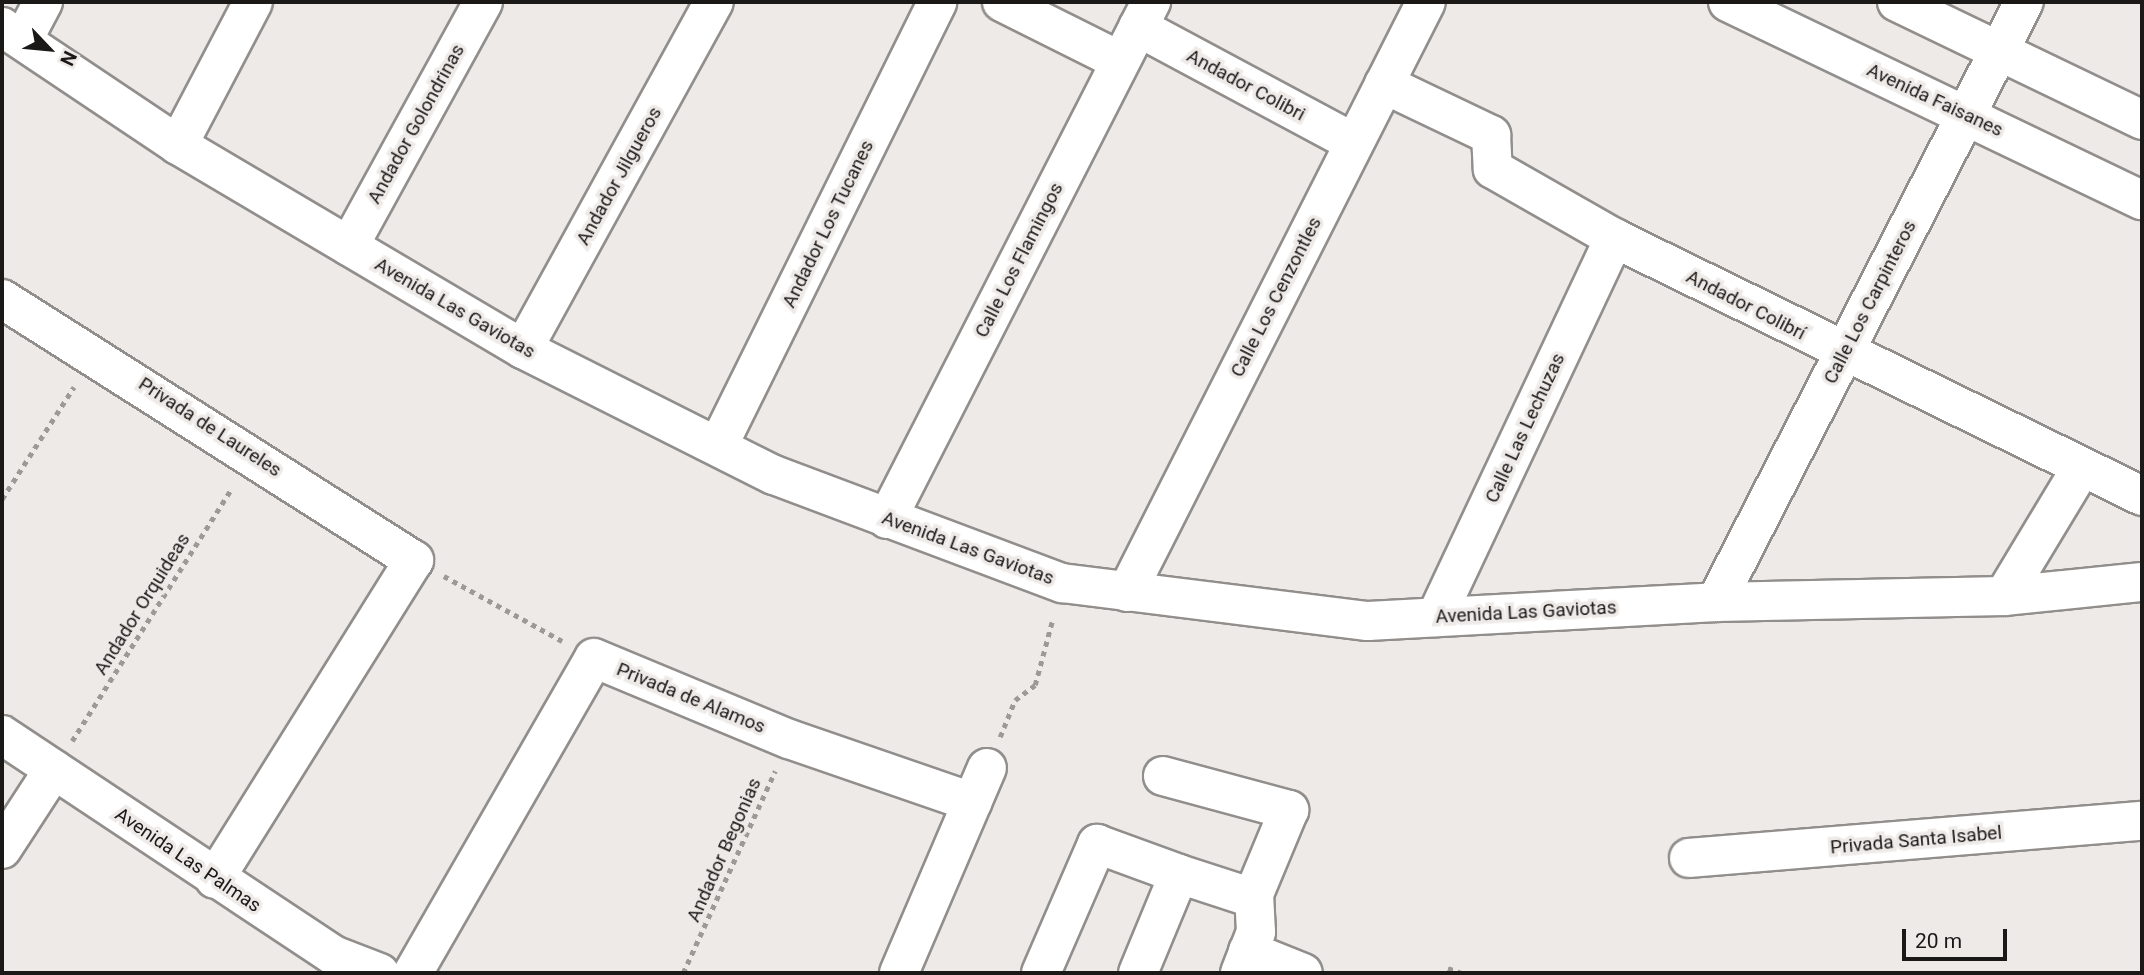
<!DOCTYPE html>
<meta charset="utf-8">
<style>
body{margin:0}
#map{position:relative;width:2144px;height:975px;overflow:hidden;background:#eeeae7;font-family:Roboto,sans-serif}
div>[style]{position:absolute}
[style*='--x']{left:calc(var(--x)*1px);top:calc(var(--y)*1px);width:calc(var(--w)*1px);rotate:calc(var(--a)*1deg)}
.path>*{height:4.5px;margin-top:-2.25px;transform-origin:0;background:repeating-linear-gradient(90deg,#9c9997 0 5px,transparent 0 10px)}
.roads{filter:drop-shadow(2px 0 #918e8c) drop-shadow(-2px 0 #918e8c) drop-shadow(0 2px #918e8c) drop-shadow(0 -2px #918e8c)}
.minor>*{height:38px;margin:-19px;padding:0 19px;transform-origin:19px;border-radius:19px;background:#fff}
span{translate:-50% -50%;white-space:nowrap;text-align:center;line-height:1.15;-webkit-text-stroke:7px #eeeae7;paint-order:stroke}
.street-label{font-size:19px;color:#1a1918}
.frame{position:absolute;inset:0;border:4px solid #1a1918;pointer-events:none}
.north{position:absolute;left:14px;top:14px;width:70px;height:70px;-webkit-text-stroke:5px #eeeae7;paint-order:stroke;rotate:116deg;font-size:19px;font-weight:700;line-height:28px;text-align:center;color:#1a1918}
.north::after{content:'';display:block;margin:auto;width:24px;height:32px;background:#1a1918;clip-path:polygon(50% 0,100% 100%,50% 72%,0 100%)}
.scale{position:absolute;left:1902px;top:929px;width:105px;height:32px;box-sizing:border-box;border:4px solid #1a1918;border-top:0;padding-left:9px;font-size:21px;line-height:24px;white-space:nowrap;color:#1a1918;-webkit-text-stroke:5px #eeeae7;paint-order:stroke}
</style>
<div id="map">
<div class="path">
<div style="--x:2;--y:499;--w:133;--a:-57.3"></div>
<div style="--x:444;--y:576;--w:135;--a:28.8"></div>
<div style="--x:1000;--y:737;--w:40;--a:-68"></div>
<div style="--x:1015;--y:700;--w:25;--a:-37"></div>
<div style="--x:1035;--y:685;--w:69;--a:-75"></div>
<div style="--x:72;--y:741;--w:299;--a:-57.7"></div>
<div style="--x:1448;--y:968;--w:15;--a:20"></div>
<div style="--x:683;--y:973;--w:222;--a:-65.5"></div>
</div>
<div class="roads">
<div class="minor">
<div style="--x:1002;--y:2;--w:132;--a:26.6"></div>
<div style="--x:1728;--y:2;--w:459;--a:25.6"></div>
<div style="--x:1897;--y:2;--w:272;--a:25.7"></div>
<div style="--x:2;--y:27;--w:212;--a:33.8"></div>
<div style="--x:178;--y:145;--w:401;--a:30.6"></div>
<div style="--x:523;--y:349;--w:281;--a:26.7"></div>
<div style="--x:774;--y:475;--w:308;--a:20.6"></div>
<div style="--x:1062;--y:583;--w:308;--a:7.1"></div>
<div style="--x:1368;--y:621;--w:349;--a:-3.1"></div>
<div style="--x:1716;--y:602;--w:288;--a:-1.2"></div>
<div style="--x:2004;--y:596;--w:139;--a:-5.8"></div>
<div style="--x:1138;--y:27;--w:245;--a:28.2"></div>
<div style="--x:23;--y:40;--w:43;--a:-62.2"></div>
<div style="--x:1384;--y:84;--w:119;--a:25.5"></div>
<div style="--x:1491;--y:135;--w:34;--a:87"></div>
<div style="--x:1493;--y:169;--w:139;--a:29.7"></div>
<div style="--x:1614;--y:238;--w:588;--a:26.04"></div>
<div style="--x:178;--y:145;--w:161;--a:-62.3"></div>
<div style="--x:349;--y:246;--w:278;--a:-61.2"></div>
<div style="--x:2;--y:299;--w:488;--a:32.4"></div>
<div style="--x:414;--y:560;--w:376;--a:122"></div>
<div style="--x:523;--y:349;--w:396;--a:-61.2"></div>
<div style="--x:718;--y:446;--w:495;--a:-63.7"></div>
<div style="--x:887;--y:519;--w:581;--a:-62.95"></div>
<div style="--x:1127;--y:592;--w:661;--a:-63.13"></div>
<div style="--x:2004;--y:596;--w:147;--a:-58.9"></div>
<div style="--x:1716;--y:602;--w:674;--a:-62.83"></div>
<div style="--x:1436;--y:617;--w:419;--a:-64.8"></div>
<div style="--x:2;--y:735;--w:397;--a:33.6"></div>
<div style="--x:333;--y:955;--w:50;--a:21"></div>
<div style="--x:1163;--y:776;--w:131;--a:15.1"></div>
<div style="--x:1289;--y:810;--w:91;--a:112.6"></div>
<div style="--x:1254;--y:894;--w:38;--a:87"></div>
<div style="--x:1256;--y:932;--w:44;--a:111.3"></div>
<div style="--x:2;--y:849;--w:95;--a:-57"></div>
<div style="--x:1689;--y:858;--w:455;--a:-4.7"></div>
<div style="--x:1248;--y:951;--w:59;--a:21.8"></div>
<div style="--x:413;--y:973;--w:363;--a:-60.1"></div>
<div style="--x:594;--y:658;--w:211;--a:22.6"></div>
<div style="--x:789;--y:739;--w:194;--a:19"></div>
<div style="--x:899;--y:973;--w:223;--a:-66.8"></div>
<div style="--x:1041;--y:973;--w:141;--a:-66.5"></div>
<div style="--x:1097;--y:844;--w:87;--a:20.1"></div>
<div style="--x:1138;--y:973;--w:107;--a:-67.5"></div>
<div style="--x:1179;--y:874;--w:78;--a:18"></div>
</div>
</div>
<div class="street-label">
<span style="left:1246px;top:85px;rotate:28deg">Andador Colibri</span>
<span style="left:1935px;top:100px;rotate:25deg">Avenida Faisanes</span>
<span style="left:416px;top:124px;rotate:-61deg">Andador Golondrinas</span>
<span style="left:619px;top:176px;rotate:-61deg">Andador Jilgueros</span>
<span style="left:828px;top:224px;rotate:-64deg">Andador Los Tucanes</span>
<span style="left:1019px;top:260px;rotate:-63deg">Calle Los Flamingos</span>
<span style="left:1276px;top:297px;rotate:-63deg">Calle Los Cenzontles</span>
<span style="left:1870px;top:302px;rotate:-63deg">Calle Los Carpinteros</span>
<span style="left:1746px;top:305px;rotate:27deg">Andador Colibrí</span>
<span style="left:455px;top:308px;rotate:30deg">Avenida Las Gaviotas</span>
<span style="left:210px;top:427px;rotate:33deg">Privada de Laureles</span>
<span style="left:1525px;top:428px;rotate:-65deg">Calle Las Lechuzas</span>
<span style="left:968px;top:548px;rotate:20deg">Avenida Las Gaviotas</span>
<span style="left:142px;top:604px;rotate:-58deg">Andador Orquideas</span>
<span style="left:1526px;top:612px;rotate:-3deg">Avenida Las Gaviotas</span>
<span style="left:691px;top:698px;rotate:22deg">Privada de Alamos</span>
<span style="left:1916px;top:840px;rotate:-5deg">Privada Santa Isabel</span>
<span style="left:724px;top:850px;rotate:-66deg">Andador Begonias</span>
<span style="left:188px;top:860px;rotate:34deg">Avenida Las Palmas</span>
</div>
<div class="frame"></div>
<div class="north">N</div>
<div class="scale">20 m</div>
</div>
